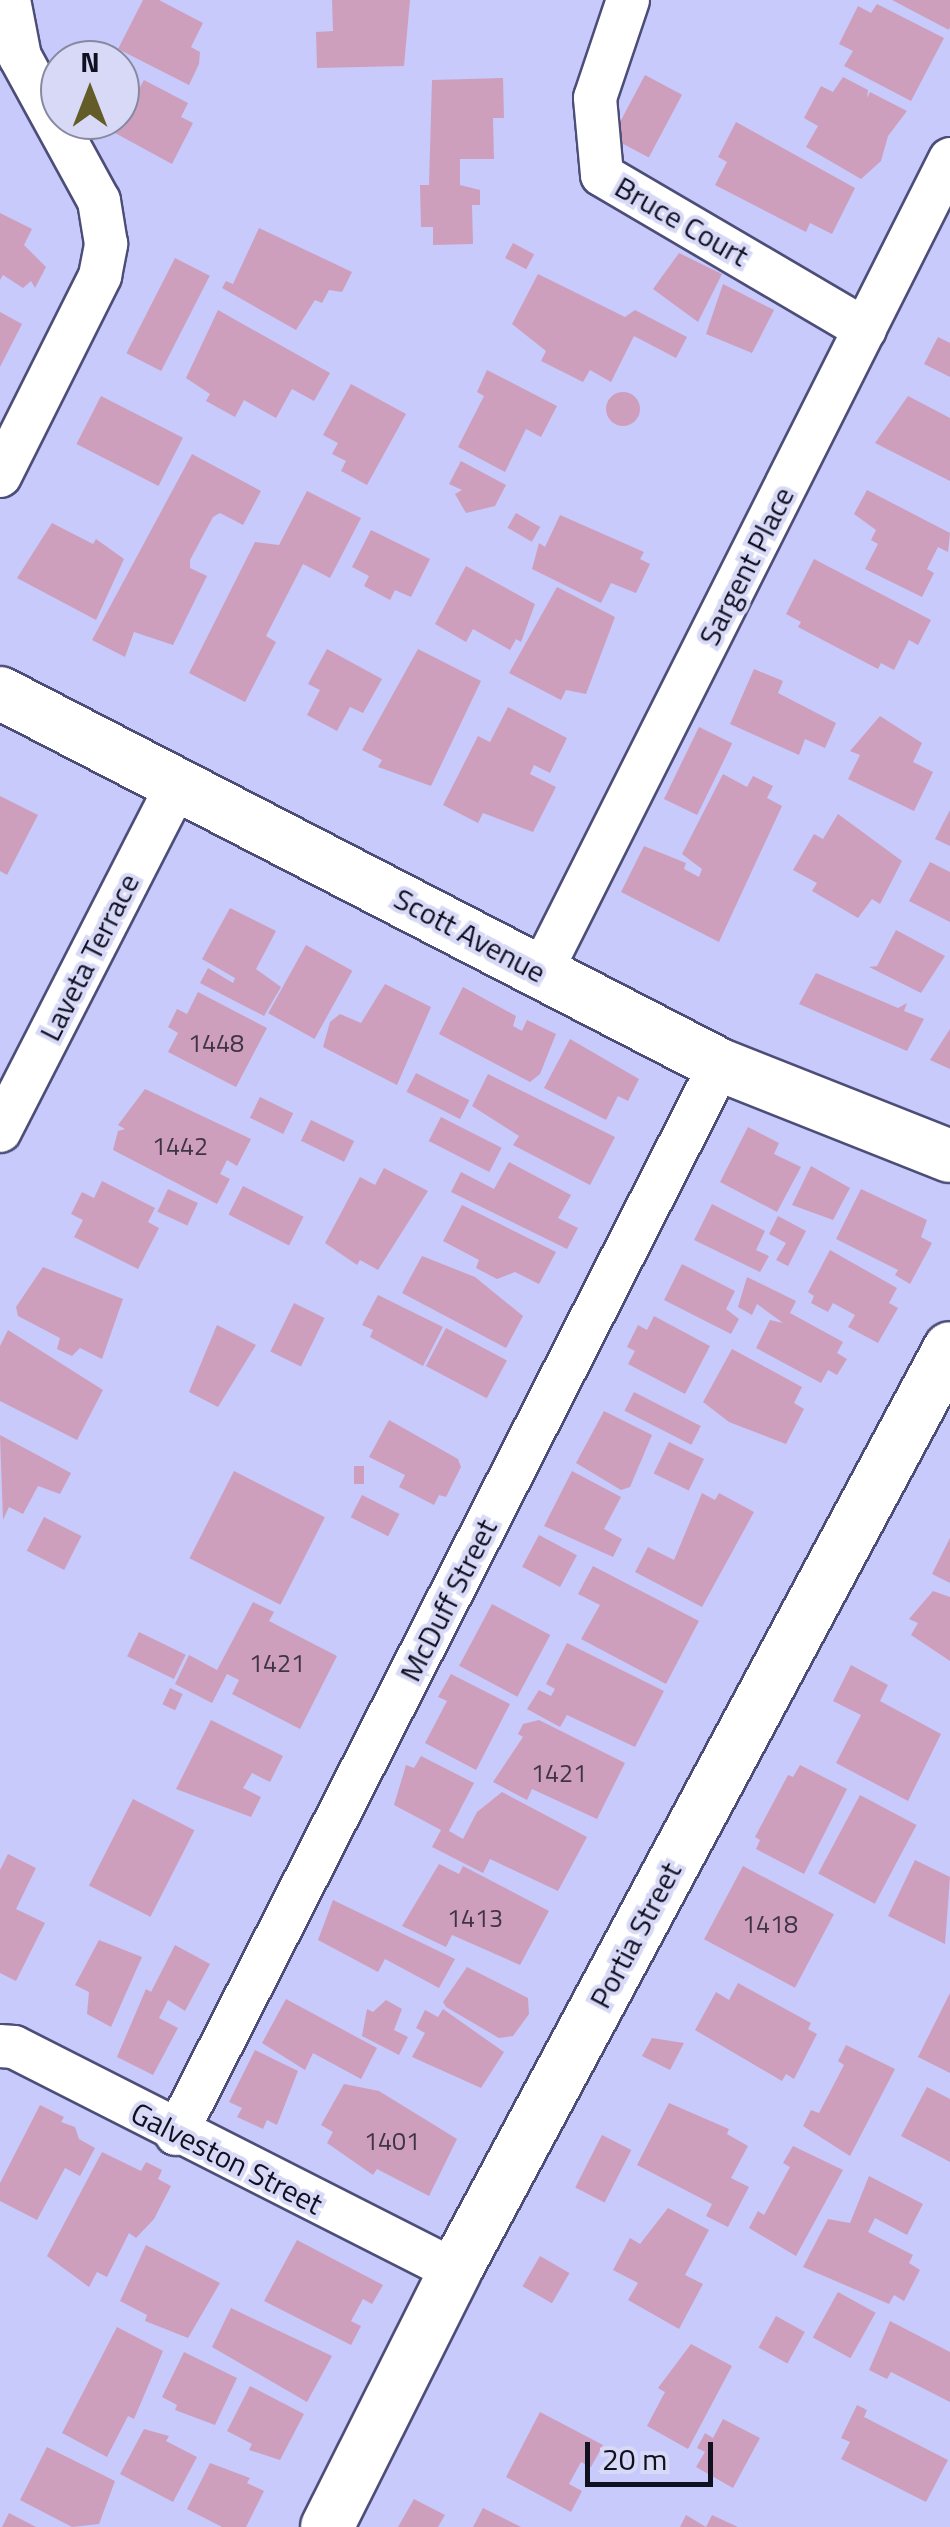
<!DOCTYPE html>
<style>
body{margin:0}
#map{position:relative;width:950px;height:2527px;overflow:hidden;background:#c7cafb;font-family:"Titillium Web",sans-serif}
div>[style]{position:absolute}
[style*='--x']{left:calc(var(--x)*1px);top:calc(var(--y)*1px);width:calc(var(--w)*1px);rotate:calc(var(--a)*1deg)}
.building>*{inset:0;background:#ce9fbc;transform-origin:0 0}
.round{border-radius:50%}
.roads{filter:drop-shadow(2px 0 #4d4e78) drop-shadow(-2px 0 #4d4e78) drop-shadow(0 2px #4d4e78) drop-shadow(0 -2px #4d4e78)}
.minor>*{height:42px;margin:-21px;padding:0 21px;transform-origin:21px;border-radius:21px;background:#fff}
.tertiary>*{height:52px;margin:-26px;padding:0 26px;transform-origin:26px;border-radius:26px;background:#fff}
span{translate:-50% -50%;white-space:nowrap;text-align:center;line-height:1.15;-webkit-text-stroke:8px #d7d9f7;paint-order:stroke}
.number-label{font-size:25px;color:#3f3447}
.number-label span{-webkit-text-stroke-width:0}
.street-label{font-size:30px;color:#0f1020}
.north{position:absolute;left:40px;top:40px;width:100px;height:100px;box-sizing:border-box;background:#d7d9f7;border:2px solid #8789a1;border-radius:50%;rotate:0deg;font-size:28px;font-weight:700;line-height:40px;text-align:center;color:#0f1020}
.north::after{content:'';display:block;margin:auto;width:35px;height:45px;background:#635c28;clip-path:polygon(50% 0,100% 100%,50% 72%,0 100%)}
.scale{position:absolute;left:585px;top:2442px;width:128px;height:45px;box-sizing:border-box;border:5px solid #0f1020;border-top:0;padding-left:12px;font-size:30px;line-height:35px;white-space:nowrap;color:#0f1020;-webkit-text-stroke:8px #d7d9f7;paint-order:stroke}
</style>
<div id="map">
<div class="building">
<div style="clip-path:polygon(143px 0,159px 0,203px 23px,191px 47px,200px 52px,199px 64px,189px 85px,118px 49px)"></div>
<div style="clip-path:polygon(332px 0,410px 0,404px 66px,317px 68px,316px 32px,333px 31px)"></div>
<div style="clip-path:polygon(892px 0,950px 0,950px 27px,949px 30px)"></div>
<div style="clip-path:polygon(877px 4px,944px 38px,911px 101px,844px 66px,853px 51px,839px 44px,858px 6px,871px 13px)"></div>
<div style="left:645px;top:75px;width:42px;height:71px;rotate:28deg"></div>
<div style="clip-path:polygon(843px 77px,868px 90px,867px 98px,870px 92px,907px 111px,888px 136px,881px 161px,861px 179px,806px 147px,818px 126px,804px 118px,821px 86px,833px 92px)"></div>
<div style="clip-path:polygon(503px 78px,504px 118px,493px 118px,494px 159px,460px 159px,460px 185px,480px 190px,480px 205px,472px 205px,473px 244px,433px 245px,433px 227px,421px 227px,420px 185px,429px 185px,432px 80px)"></div>
<div style="clip-path:polygon(144px 80px,188px 103px,181px 117px,193px 123px,172px 164px,115px 133px,131px 93px,135px 96px)"></div>
<div style="clip-path:polygon(736px 122px,855px 188px,832px 234px,810px 223px,806px 232px,715px 185px,727px 162px,718px 157px)"></div>
<div style="clip-path:polygon(0 213px,32px 229px,24px 245px,46px 267px,35px 288px,31px 281px,23px 288px,3px 275px,0 280px)"></div>
<div style="clip-path:polygon(259px 228px,352px 272px,342px 292px,329px 290px,322px 303px,315px 300px,296px 330px,222px 288px,226px 281px,233px 284px)"></div>
<div style="left:513px;top:243px;width:24px;height:17px;rotate:28deg"></div>
<div style="clip-path:polygon(679px 253px,722px 274px,698px 322px,653px 289px)"></div>
<div style="left:175px;top:258px;width:39px;height:107px;rotate:27deg"></div>
<div style="clip-path:polygon(538px 274px,625px 317px,635px 310px,687px 337px,676px 358px,634px 336px,611px 382px,590px 370px,583px 382px,541px 361px,546px 351px,512px 324px)"></div>
<div style="clip-path:polygon(723px 284px,774px 310px,752px 353px,706px 334px)"></div>
<div style="clip-path:polygon(218px 310px,330px 373px,314px 401px,292px 389px,276px 418px,244px 400px,235px 417px,206px 401px,210px 394px,186px 378px)"></div>
<div style="clip-path:polygon(0 312px,22px 324px,0 367px)"></div>
<div style="clip-path:polygon(938px 337px,950px 343px,950px 377px,924px 364px)"></div>
<div style="clip-path:polygon(487px 370px,557px 406px,541px 437px,526px 429px,505px 472px,458px 447px,484px 396px,477px 392px)"></div>
<div style="clip-path:polygon(351px 384px,406px 414px,367px 485px,341px 471px,346px 461px,332px 454px,338px 443px,323px 435px)"></div>
<div class="round" style="left:606px;top:392px;width:34px;height:34px"></div>
<div style="left:101px;top:396px;width:92px;height:54px;rotate:27deg"></div>
<div style="clip-path:polygon(908px 396px,950px 418px,950px 481px,875px 443px)"></div>
<div style="clip-path:polygon(192px 454px,261px 491px,243px 525px,220px 513px,213px 517px,190px 560px,190px 568px,207px 576px,173px 645px,134px 632px,125px 657px,92px 640px)"></div>
<div style="clip-path:polygon(461px 461px,506px 485px,495px 506px,466px 513px,455px 494px,462px 490px,449px 484px)"></div>
<div style="clip-path:polygon(867px 490px,950px 533px,948px 552px,938px 547px,927px 569px,934px 573px,922px 597px,865px 569px,878px 544px,871px 540px,876px 530px,854px 514px)"></div>
<div style="clip-path:polygon(307px 491px,361px 518px,330px 578px,303px 564px,266px 636px,276px 642px,245px 702px,189px 673px,255px 542px,279px 545px)"></div>
<div style="left:516px;top:513px;width:28px;height:17px;rotate:30deg"></div>
<div style="clip-path:polygon(560px 515px,644px 552px,640px 559px,650px 564px,636px 593px,611px 583px,601px 603px,532px 569px,539px 543px,545px 547px)"></div>
<div style="clip-path:polygon(52px 523px,93px 544px,96px 539px,124px 559px,96px 620px,17px 578px)"></div>
<div style="clip-path:polygon(371px 530px,430px 559px,411px 597px,395px 590px,390px 600px,364px 586px,369px 576px,352px 567px)"></div>
<div style="clip-path:polygon(814px 559px,931px 620px,918px 645px,909px 640px,894px 670px,881px 663px,878px 669px,798px 627px,801px 622px,786px 614px)"></div>
<div style="clip-path:polygon(466px 566px,535px 604px,521px 642px,516px 639px,510px 650px,473px 629px,466px 642px,435px 624px)"></div>
<div style="clip-path:polygon(557px 587px,615px 617px,586px 694px,566px 690px,561px 700px,509px 673px)"></div>
<div style="clip-path:polygon(327px 649px,382px 679px,363px 713px,350px 707px,337px 731px,307px 715px,320px 690px,308px 684px)"></div>
<div style="clip-path:polygon(418px 649px,481px 681px,431px 786px,378px 767px,382px 760px,362px 750px)"></div>
<div style="clip-path:polygon(754px 669px,783px 681px,778px 693px,836px 723px,825px 748px,805px 739px,799px 755px,730px 724px)"></div>
<div style="clip-path:polygon(508px 707px,567px 738px,550px 773px,534px 765px,530px 774px,556px 787px,533px 832px,483px 813px,478px 823px,443px 805px,478px 736px,490px 742px)"></div>
<div style="clip-path:polygon(880px 716px,922px 743px,913px 762px,933px 772px,914px 811px,848px 779px,860px 755px,850px 751px)"></div>
<div style="left:699px;top:727px;width:37px;height:80px;rotate:26deg"></div>
<div style="clip-path:polygon(723px 774px,747px 787px,753px 776px,773px 786px,767px 798px,782px 806px,719px 942px,621px 892px,644px 846px,686px 863px,684px 869px,699px 877px,702px 869px,682px 854px)"></div>
<div style="clip-path:polygon(0 796px,38px 815px,7px 875px,0 871px)"></div>
<div style="clip-path:polygon(950px 810px,950px 846px,935px 839px)"></div>
<div style="clip-path:polygon(838px 814px,902px 861px,880px 904px,872px 899px,858px 918px,812px 891px,817px 883px,793px 870px,814px 834px,823px 839px)"></div>
<div style="clip-path:polygon(930px 862px,950px 872px,950px 922px,909px 901px)"></div>
<div style="clip-path:polygon(230px 908px,276px 931px,256px 969px,281px 987px,264px 1016px,200px 983px,208px 968px,233px 983px,235px 978px,202px 959px)"></div>
<div style="clip-path:polygon(896px 930px,945px 956px,921px 993px,869px 967px,877px 966px)"></div>
<div style="left:306px;top:945px;width:53px;height:78px;rotate:29deg"></div>
<div style="clip-path:polygon(816px 973px,898px 1008px,907px 1003px,904px 1011px,924px 1019px,907px 1051px,799px 1004px)"></div>
<div style="clip-path:polygon(385px 984px,431px 1007px,397px 1085px,323px 1047px,330px 1022px,340px 1014px,361px 1023px)"></div>
<div style="clip-path:polygon(463px 987px,516px 1016px,513px 1026px,522px 1031px,527px 1020px,556px 1034px,540px 1074px,530px 1082px,439px 1034px)"></div>
<div style="clip-path:polygon(198px 992px,267px 1028px,236px 1087px,168px 1052px,178px 1033px,168px 1027px,177px 1009px,187px 1014px)"></div>
<div style="clip-path:polygon(950px 1029px,950px 1069px,930px 1060px)"></div>
<div style="clip-path:polygon(570px 1039px,639px 1079px,628px 1101px,618px 1096px,606px 1120px,544px 1088px)"></div>
<div style="left:416px;top:1073px;width:60px;height:21px;rotate:27deg"></div>
<div style="clip-path:polygon(488px 1074px,615px 1137px,590px 1185px,513px 1145px,519px 1136px,472px 1106px)"></div>
<div style="clip-path:polygon(145px 1089px,251px 1139px,237px 1166px,227px 1160px,220px 1174px,230px 1179px,217px 1204px,113px 1150px,118px 1131px,125px 1129px,118px 1125px)"></div>
<div style="left:260px;top:1097px;width:37px;height:23px;rotate:26deg"></div>
<div style="left:441px;top:1117px;width:68px;height:27px;rotate:27deg"></div>
<div style="left:311px;top:1120px;width:48px;height:23px;rotate:26deg"></div>
<div style="clip-path:polygon(748px 1127px,779px 1143px,774px 1154px,801px 1167px,777px 1212px,720px 1182px)"></div>
<div style="clip-path:polygon(509px 1162px,571px 1195px,558px 1218px,578px 1228px,567px 1249px,451px 1192px,461px 1172px,494px 1189px)"></div>
<div style="clip-path:polygon(811px 1166px,850px 1188px,833px 1220px,792px 1205px)"></div>
<div style="clip-path:polygon(384px 1168px,428px 1191px,378px 1270px,360px 1260px,357px 1265px,325px 1243px,360px 1177px,375px 1185px)"></div>
<div style="clip-path:polygon(102px 1181px,155px 1208px,148px 1222px,159px 1228px,138px 1269px,74px 1237px,83px 1220px,71px 1214px,82px 1192px,94px 1198px)"></div>
<div style="left:243px;top:1186px;width:68px;height:32px;rotate:27deg"></div>
<div style="left:168px;top:1189px;width:33px;height:25px;rotate:25deg"></div>
<div style="clip-path:polygon(861px 1189px,927px 1220px,921px 1237px,932px 1243px,910px 1284px,895px 1275px,898px 1270px,836px 1239px)"></div>
<div style="clip-path:polygon(712px 1204px,765px 1231px,756px 1250px,769px 1256px,760px 1272px,694px 1240px)"></div>
<div style="clip-path:polygon(462px 1205px,556px 1252px,539px 1284px,515px 1272px,497px 1279px,476px 1268px,479px 1260px,443px 1241px)"></div>
<div style="clip-path:polygon(778px 1216px,806px 1231px,788px 1266px,776px 1260px,786px 1243px,769px 1234px)"></div>
<div style="clip-path:polygon(830px 1250px,897px 1288px,889px 1303px,898px 1308px,878px 1343px,848px 1327px,855px 1315px,833px 1303px,828px 1312px,811px 1303px,814px 1296px,808px 1292px)"></div>
<div style="clip-path:polygon(422px 1256px,475px 1277px,523px 1316px,506px 1348px,402px 1293px)"></div>
<div style="clip-path:polygon(682px 1264px,735px 1291px,726px 1309px,739px 1319px,731px 1334px,664px 1300px)"></div>
<div style="clip-path:polygon(43px 1267px,123px 1299px,102px 1359px,80px 1348px,72px 1356px,57px 1349px,60px 1338px,18px 1316px,16px 1307px)"></div>
<div style="clip-path:polygon(747px 1277px,796px 1301px,790px 1313px,843px 1342px,837px 1353px,847px 1359px,837px 1375px,828px 1370px,821px 1383px,756px 1348px,770px 1320px,783px 1323px,757px 1304px,752px 1315px,738px 1307px)"></div>
<div style="clip-path:polygon(378px 1295px,443px 1327px,423px 1366px,370px 1337px,373px 1330px,362px 1325px)"></div>
<div style="left:294px;top:1303px;width:34px;height:54px;rotate:26deg"></div>
<div style="clip-path:polygon(654px 1316px,710px 1346px,685px 1394px,628px 1364px,635px 1351px,627px 1347px,638px 1325px,647px 1330px)"></div>
<div style="clip-path:polygon(217px 1325px,256px 1345px,218px 1407px,189px 1392px)"></div>
<div style="left:446px;top:1328px;width:69px;height:43px;rotate:28deg"></div>
<div style="clip-path:polygon(8px 1330px,103px 1390px,77px 1440px,0 1401px,0 1346px)"></div>
<div style="clip-path:polygon(732px 1349px,802px 1387px,794px 1403px,804px 1409px,786px 1444px,729px 1422px,703px 1402px)"></div>
<div style="left:634px;top:1392px;width:75px;height:21px;rotate:27deg"></div>
<div style="clip-path:polygon(604px 1411px,652px 1435px,630px 1487px,621px 1490px,576px 1463px)"></div>
<div style="clip-path:polygon(389px 1420px,458px 1459px,461px 1467px,446px 1497px,439px 1495px,434px 1505px,399px 1487px,405px 1475px,369px 1457px)"></div>
<div style="clip-path:polygon(0 1435px,71px 1473px,60px 1494px,38px 1486px,23px 1514px,9px 1507px,3px 1520px)"></div>
<div style="left:669px;top:1442px;width:39px;height:35px;rotate:26deg"></div>
<div style="left:354px;top:1466px;width:10px;height:18px"></div>
<div style="left:234px;top:1471px;width:102px;height:98px;rotate:27deg"></div>
<div style="clip-path:polygon(572px 1471px,621px 1497px,604px 1529px,622px 1539px,613px 1557px,544px 1526px)"></div>
<div style="clip-path:polygon(702px 1493px,715px 1500px,719px 1493px,754px 1512px,702px 1607px,635px 1572px,648px 1547px,674px 1560px)"></div>
<div style="left:362px;top:1495px;width:42px;height:25px;rotate:27deg"></div>
<div style="left:44px;top:1517px;width:42px;height:38px;rotate:27deg"></div>
<div style="left:539px;top:1535px;width:43px;height:36px;rotate:28deg"></div>
<div style="clip-path:polygon(950px 1538px,950px 1583px,932px 1574px)"></div>
<div style="clip-path:polygon(593px 1566px,699px 1621px,666px 1684px,581px 1639px,600px 1605px,578px 1594px)"></div>
<div style="clip-path:polygon(933px 1591px,950px 1597px,950px 1661px,911px 1635px,918px 1623px,909px 1619px)"></div>
<div style="clip-path:polygon(253px 1602px,274px 1612px,269px 1621px,337px 1656px,300px 1729px,232px 1694px,239px 1680px,227px 1674px,212px 1703px,175px 1684px,189px 1655px,217px 1670px)"></div>
<div style="left:492px;top:1604px;width:66px;height:70px;rotate:28deg"></div>
<div style="left:139px;top:1632px;width:52px;height:27px;rotate:26deg"></div>
<div style="clip-path:polygon(567px 1643px,664px 1691px,635px 1747px,567px 1715px,560px 1727px,527px 1709px,539px 1690px,551px 1696px,555px 1689px,546px 1684px)"></div>
<div style="clip-path:polygon(851px 1665px,888px 1685px,880px 1701px,941px 1734px,908px 1801px,836px 1763px,861px 1715px,833px 1701px)"></div>
<div style="clip-path:polygon(451px 1674px,510px 1704px,476px 1770px,425px 1743px,447px 1701px,438px 1697px)"></div>
<div style="left:170px;top:1688px;width:14px;height:18px;rotate:25deg"></div>
<div style="clip-path:polygon(211px 1720px,283px 1756px,270px 1782px,252px 1773px,243px 1788px,261px 1797px,251px 1817px,176px 1789px)"></div>
<div style="clip-path:polygon(539px 1720px,625px 1763px,597px 1819px,532px 1789px,527px 1800px,493px 1782px,523px 1737px,518px 1734px,523px 1724px)"></div>
<div style="clip-path:polygon(421px 1756px,474px 1783px,449px 1831px,463px 1839px,477px 1812px,502px 1792px,587px 1837px,558px 1891px,490px 1859px,483px 1873px,432px 1847px,441px 1830px,394px 1805px,406px 1765px,414px 1768px)"></div>
<div style="clip-path:polygon(800px 1765px,847px 1789px,804px 1874px,756px 1849px,760px 1840px,755px 1837px,788px 1775px,793px 1777px)"></div>
<div style="left:860px;top:1795px;width:64px;height:89px;rotate:28deg"></div>
<div style="left:133px;top:1799px;width:69px;height:97px;rotate:27deg"></div>
<div style="clip-path:polygon(8px 1854px,36px 1868px,16px 1909px,45px 1923px,16px 1981px,0 1973px,0 1870px)"></div>
<div style="clip-path:polygon(915px 1860px,950px 1877px,945px 1944px,888px 1916px)"></div>
<div style="clip-path:polygon(439px 1864px,459px 1874px,463px 1866px,549px 1911px,520px 1965px,452px 1935px,446px 1947px,402px 1926px)"></div>
<div style="left:743px;top:1866px;width:103px;height:83px;rotate:28deg"></div>
<div style="clip-path:polygon(333px 1900px,455px 1959px,439px 1988px,385px 1959px,378px 1972px,318px 1940px)"></div>
<div style="clip-path:polygon(99px 1940px,142px 1957px,111px 2027px,87px 2014px,89px 1992px,75px 1985px)"></div>
<div style="clip-path:polygon(175px 1945px,210px 1964px,185px 2011px,168px 2000px,159px 2018px,178px 2028px,153px 2075px,117px 2057px,146px 1989px,151px 1992px)"></div>
<div style="clip-path:polygon(467px 1967px,528px 1998px,529px 2014px,513px 2036px,499px 2038px,446px 2007px,443px 2002px)"></div>
<div style="clip-path:polygon(738px 1983px,811px 2023px,808px 2029px,817px 2034px,794px 2079px,786px 2074px,782px 2081px,695px 2030px,716px 1992px,729px 2000px)"></div>
<div style="clip-path:polygon(950px 1993px,950px 2073px,918px 2057px)"></div>
<div style="clip-path:polygon(286px 1999px,377px 2048px,361px 2079px,313px 2053px,305px 2070px,262px 2043px)"></div>
<div style="clip-path:polygon(386px 2000px,402px 2009px,394px 2030px,408px 2037px,399px 2055px,362px 2036px,367px 2009px,373px 2012px)"></div>
<div style="clip-path:polygon(443px 2009px,504px 2052px,481px 2088px,412px 2057px,425px 2033px,416px 2028px,425px 2010px,438px 2017px)"></div>
<div style="clip-path:polygon(652px 2038px,684px 2043px,670px 2070px,642px 2056px)"></div>
<div style="clip-path:polygon(846px 2045px,895px 2069px,850px 2156px,803px 2126px,811px 2110px,819px 2113px,844px 2065px,838px 2061px)"></div>
<div style="clip-path:polygon(255px 2050px,298px 2071px,277px 2125px,267px 2120px,263px 2129px,237px 2117px,242px 2108px,229px 2102px)"></div>
<div style="clip-path:polygon(344px 2084px,379px 2091px,457px 2139px,429px 2196px,377px 2169px,373px 2175px,327px 2143px,333px 2132px,321px 2125px)"></div>
<div style="clip-path:polygon(927px 2087px,950px 2099px,950px 2162px,901px 2136px)"></div>
<div style="clip-path:polygon(669px 2103px,729px 2129px,727px 2134px,748px 2146px,731px 2178px,749px 2187px,728px 2227px,706px 2216px,712px 2204px,637px 2165px)"></div>
<div style="clip-path:polygon(40px 2105px,64px 2117px,61px 2122px,75px 2127px,79px 2139px,95px 2148px,80px 2176px,65px 2168px,37px 2220px,0 2201px,0 2183px)"></div>
<div style="left:602px;top:2135px;width:33px;height:59px;rotate:27deg"></div>
<div style="clip-path:polygon(793px 2146px,843px 2170px,796px 2256px,749px 2228px,758px 2211px,764px 2215px,790px 2167px,783px 2163px)"></div>
<div style="clip-path:polygon(102px 2152px,141px 2171px,146px 2162px,162px 2170px,158px 2179px,171px 2186px,154px 2219px,136px 2238px,129px 2233px,107px 2277px,97px 2272px,89px 2287px,47px 2256px)"></div>
<div style="clip-path:polygon(869px 2176px,923px 2204px,907px 2235px,875px 2218px,868px 2232px,913px 2255px,909px 2263px,920px 2270px,904px 2301px,894px 2295px,889px 2304px,803px 2267px,828px 2219px,850px 2223px)"></div>
<div style="clip-path:polygon(668px 2208px,709px 2230px,685px 2275px,703px 2284px,679px 2329px,628px 2300px,638px 2283px,613px 2270px,630px 2238px,640px 2244px)"></div>
<div style="clip-path:polygon(297px 2240px,383px 2285px,372px 2304px,363px 2299px,351px 2321px,361px 2326px,351px 2345px,264px 2301px)"></div>
<div style="clip-path:polygon(146px 2245px,220px 2283px,188px 2338px,145px 2321px,147px 2315px,120px 2301px)"></div>
<div style="left:540px;top:2256px;width:34px;height:35px;rotate:30deg"></div>
<div style="left:838px;top:2292px;width:43px;height:52px;rotate:29deg"></div>
<div style="clip-path:polygon(231px 2308px,332px 2356px,307px 2402px,212px 2347px)"></div>
<div style="left:776px;top:2316px;width:33px;height:36px;rotate:29deg"></div>
<div style="clip-path:polygon(890px 2321px,950px 2352px,950px 2402px,891px 2372px,887px 2379px,869px 2370px)"></div>
<div style="clip-path:polygon(117px 2327px,163px 2351px,134px 2419px,128px 2416px,107px 2457px,62px 2433px)"></div>
<div style="clip-path:polygon(691px 2344px,732px 2366px,688px 2449px,647px 2426px,665px 2392px,658px 2388px)"></div>
<div style="clip-path:polygon(184px 2352px,237px 2378px,215px 2425px,175px 2410px,177px 2405px,162px 2397px)"></div>
<div style="clip-path:polygon(250px 2386px,304px 2414px,280px 2460px,249px 2450px,252px 2444px,227px 2431px)"></div>
<div style="clip-path:polygon(857px 2405px,867px 2410px,864px 2417px,948px 2460px,926px 2502px,841px 2459px,850px 2442px,841px 2438px)"></div>
<div style="clip-path:polygon(540px 2412px,603px 2445px,591px 2467px,581px 2462px,569px 2484px,582px 2491px,571px 2512px,506px 2477px)"></div>
<div style="clip-path:polygon(723px 2419px,760px 2438px,733px 2488px,696px 2467px,705px 2452px,697px 2448px,705px 2433px,713px 2438px)"></div>
<div style="clip-path:polygon(144px 2429px,169px 2436px,166px 2441px,197px 2457px,173px 2502px,120px 2474px)"></div>
<div style="clip-path:polygon(47px 2447px,115px 2481px,99px 2524px,72px 2527px,20px 2500px)"></div>
<div style="clip-path:polygon(210px 2463px,250px 2478px,247px 2483px,264px 2491px,246px 2527px,222px 2527px,187px 2509px)"></div>
<div style="clip-path:polygon(414px 2499px,445px 2515px,438px 2527px,398px 2527px)"></div>
<div style="clip-path:polygon(483px 2508px,521px 2527px,473px 2527px)"></div>
<div style="clip-path:polygon(9px 2513px,36px 2527px,2px 2527px)"></div>
<div style="clip-path:polygon(686px 2515px,706px 2527px,712px 2515px,738px 2527px,680px 2527px)"></div>
</div>
<div class="roads">
<div class="minor">
<div style="--x:628;--y:0;--w:103;--a:108.6"></div>
<div style="--x:595;--y:98;--w:77;--a:84.8"></div>
<div style="--x:602;--y:175;--w:305;--a:30.4"></div>
<div style="--x:0;--y:476;--w:224;--a:-63.4"></div>
<div style="--x:100;--y:276;--w:33;--a:-79"></div>
<div style="--x:106;--y:244;--w:44;--a:-99.2"></div>
<div style="--x:99;--y:201;--w:164;--a:-118.7"></div>
<div style="--x:20;--y:57;--w:58;--a:-100.9"></div>
<div style="--x:541;--y:972;--w:910;--a:-63.29"></div>
<div style="--x:0;--y:1131;--w:391;--a:-62.9"></div>
<div style="--x:0;--y:2046;--w:14;--a:4"></div>
<div style="--x:14;--y:2047;--w:495;--a:26.9"></div>
<div style="--x:176;--y:2134;--w:1199;--a:-63.03"></div>
</div>
<div class="tertiary">
<div style="--x:0;--y:693;--w:810;--a:27.32"></div>
<div style="--x:720;--y:1065;--w:247;--a:21.6"></div>
<div style="--x:327;--y:2527;--w:286;--a:-63.4"></div>
<div style="--x:455;--y:2271;--w:1047;--a:-61.8"></div>
</div>
</div>
<div class="number-label">
<span style="left:216px;top:1043px">1448</span>
<span style="left:180px;top:1146px">1442</span>
<span style="left:277px;top:1663px">1421</span>
<span style="left:559px;top:1773px">1421</span>
<span style="left:475px;top:1918px">1413</span>
<span style="left:770px;top:1924px">1418</span>
<span style="left:392px;top:2141px">1401</span>
</div>
<div class="street-label">
<span style="left:682px;top:221px;rotate:30deg">Bruce Court</span>
<span style="left:746px;top:566px;rotate:-63deg">Sargent Place</span>
<span style="left:470px;top:935px;rotate:28deg">Scott Avenue</span>
<span style="left:89px;top:957px;rotate:-63deg">Laveta Terrace</span>
<span style="left:448px;top:1600px;rotate:-63deg">McDuff Street</span>
<span style="left:635px;top:1935px;rotate:-62deg">Portia Street</span>
<span style="left:227px;top:2158px;rotate:27deg">Galveston Street</span>
</div>
<div class="north">N</div>
<div class="scale">20 m</div>
</div>
